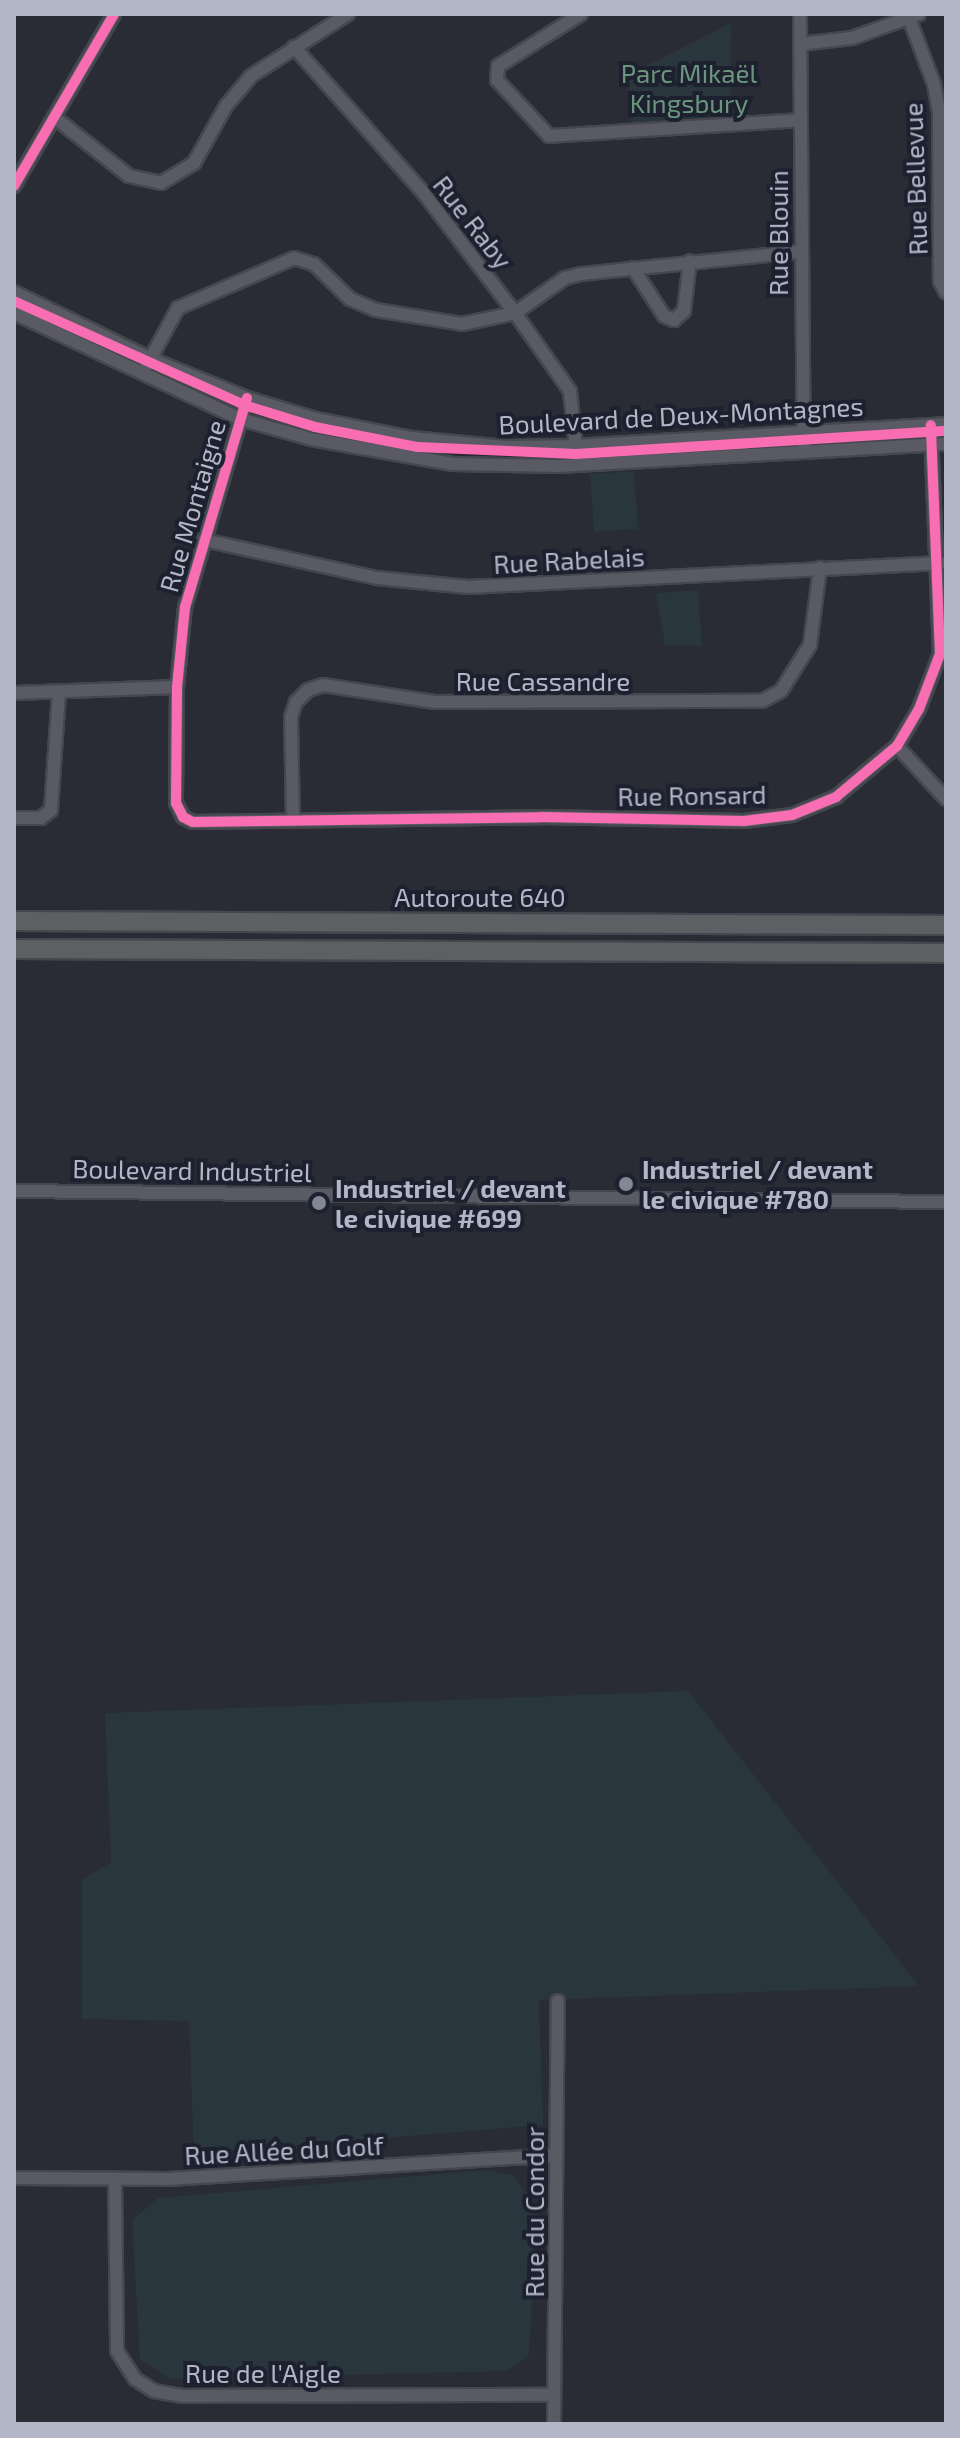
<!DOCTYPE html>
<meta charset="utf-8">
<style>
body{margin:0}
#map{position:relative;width:960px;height:2438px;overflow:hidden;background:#292c34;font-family:"Exo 2",sans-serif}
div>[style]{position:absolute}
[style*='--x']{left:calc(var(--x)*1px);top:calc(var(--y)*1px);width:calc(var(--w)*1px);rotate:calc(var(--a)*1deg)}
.green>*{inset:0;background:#29363d;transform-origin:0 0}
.roads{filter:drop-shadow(2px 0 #45474e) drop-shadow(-2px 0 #45474e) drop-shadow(0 2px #45474e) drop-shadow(0 -2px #45474e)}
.minor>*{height:12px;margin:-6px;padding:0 6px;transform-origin:6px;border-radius:6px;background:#595a63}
.highway>*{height:18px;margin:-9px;padding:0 9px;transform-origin:9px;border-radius:9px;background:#5d5f63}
.cycleway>*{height:10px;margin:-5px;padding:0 5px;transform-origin:5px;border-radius:5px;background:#f96db3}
.dots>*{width:22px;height:22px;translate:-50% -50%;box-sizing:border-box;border:4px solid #1d212f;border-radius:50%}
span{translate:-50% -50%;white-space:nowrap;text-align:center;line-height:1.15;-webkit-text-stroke:8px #1d212f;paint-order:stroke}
.park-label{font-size:26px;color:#6c957e}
.street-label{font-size:26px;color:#b3b6c6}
.poi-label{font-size:26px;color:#b3b6c6;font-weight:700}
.left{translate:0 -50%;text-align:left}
.frame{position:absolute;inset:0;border:16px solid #b3b6c6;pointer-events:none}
</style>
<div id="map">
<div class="green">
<div style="clip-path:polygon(731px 23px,730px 125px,632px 131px,628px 75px)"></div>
<div style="left:634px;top:471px;width:58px;height:44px;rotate:86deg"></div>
<div style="clip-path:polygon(698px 590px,702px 646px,665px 645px,656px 593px)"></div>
<div style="clip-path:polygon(688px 1691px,919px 1986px,539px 2000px,543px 2125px,194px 2153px,189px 2021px,82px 2019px,82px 1880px,111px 1862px,105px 1713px)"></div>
<div style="clip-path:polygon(487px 2170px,513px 2175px,537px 2208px,529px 2355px,507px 2371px,171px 2379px,140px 2360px,132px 2220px,158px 2198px)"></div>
</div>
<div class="roads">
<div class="minor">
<div style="--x:581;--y:14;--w:98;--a:147.9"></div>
<div style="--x:498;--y:66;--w:14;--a:94"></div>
<div style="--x:497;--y:80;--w:76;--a:47.1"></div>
<div style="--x:549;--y:136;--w:252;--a:-3.6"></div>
<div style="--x:800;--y:14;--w:438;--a:89.5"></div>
<div style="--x:909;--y:18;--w:71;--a:69.3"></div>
<div style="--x:934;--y:84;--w:28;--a:80"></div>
<div style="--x:939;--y:112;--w:169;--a:89.7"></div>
<div style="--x:940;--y:281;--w:13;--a:63"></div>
<div style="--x:800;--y:44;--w:52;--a:-6.6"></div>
<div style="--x:852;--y:38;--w:71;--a:-19.7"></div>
<div style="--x:294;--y:47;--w:193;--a:48.4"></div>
<div style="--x:422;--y:191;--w:153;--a:52.7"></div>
<div style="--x:515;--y:313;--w:95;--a:54.8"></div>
<div style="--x:570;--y:391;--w:55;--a:83.8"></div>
<div style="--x:54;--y:117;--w:95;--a:38.2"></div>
<div style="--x:129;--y:176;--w:33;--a:12"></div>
<div style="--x:161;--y:183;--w:39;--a:-31"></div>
<div style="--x:194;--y:163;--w:65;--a:-60.7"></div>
<div style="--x:226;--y:106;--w:39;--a:-50"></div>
<div style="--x:251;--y:76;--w:115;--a:-32.6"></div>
<div style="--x:14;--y:186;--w:199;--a:-59.8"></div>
<div style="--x:633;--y:268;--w:57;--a:57.1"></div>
<div style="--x:664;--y:316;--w:11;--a:22"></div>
<div style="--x:674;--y:320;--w:13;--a:-42"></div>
<div style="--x:684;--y:311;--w:50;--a:-83.2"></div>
<div style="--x:14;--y:292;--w:153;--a:26.1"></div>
<div style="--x:151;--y:359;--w:104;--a:22.1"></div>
<div style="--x:247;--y:398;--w:72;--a:16.9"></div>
<div style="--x:316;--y:419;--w:98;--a:11.2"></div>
<div style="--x:412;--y:438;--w:94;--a:5.5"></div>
<div style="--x:506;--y:447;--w:70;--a:-0.8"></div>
<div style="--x:576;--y:446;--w:371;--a:-3.4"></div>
<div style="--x:14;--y:313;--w:250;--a:25.1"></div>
<div style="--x:240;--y:419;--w:74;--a:15.7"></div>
<div style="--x:311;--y:439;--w:144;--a:10"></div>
<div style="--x:453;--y:464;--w:106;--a:1.1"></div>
<div style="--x:559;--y:466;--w:388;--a:-3.3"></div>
<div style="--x:147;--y:365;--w:65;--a:-61.5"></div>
<div style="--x:178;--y:308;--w:126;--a:-23.3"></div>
<div style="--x:294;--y:258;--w:21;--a:17"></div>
<div style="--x:314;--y:264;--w:50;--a:44.2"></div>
<div style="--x:350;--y:299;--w:28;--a:23"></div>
<div style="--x:376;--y:310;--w:87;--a:9.2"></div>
<div style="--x:462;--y:324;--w:54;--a:-11.7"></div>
<div style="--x:515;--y:313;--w:61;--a:-35"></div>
<div style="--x:565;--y:278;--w:16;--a:-14"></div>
<div style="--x:581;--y:274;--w:219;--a:-5.8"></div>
<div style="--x:247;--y:398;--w:218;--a:106.5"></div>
<div style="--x:185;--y:607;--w:80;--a:95.7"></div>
<div style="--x:177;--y:687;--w:116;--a:90.5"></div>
<div style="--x:176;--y:803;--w:16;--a:63"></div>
<div style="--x:183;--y:817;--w:11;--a:27"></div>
<div style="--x:193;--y:822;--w:349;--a:-0.8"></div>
<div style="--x:542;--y:817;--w:202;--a:1.1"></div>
<div style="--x:744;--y:821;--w:48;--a:-7.1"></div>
<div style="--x:792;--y:815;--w:48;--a:-22.2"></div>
<div style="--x:836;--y:797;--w:80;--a:-39.9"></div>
<div style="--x:897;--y:746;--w:43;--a:-59.3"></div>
<div style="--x:919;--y:709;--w:59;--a:-69.1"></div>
<div style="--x:940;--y:654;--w:229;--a:-92.3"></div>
<div style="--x:204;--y:540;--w:177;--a:12.4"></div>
<div style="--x:377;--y:578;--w:92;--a:5.6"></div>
<div style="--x:469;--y:587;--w:472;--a:-2.9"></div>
<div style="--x:14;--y:693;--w:163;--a:-2.1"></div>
<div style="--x:897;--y:746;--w:72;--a:47.2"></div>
<div style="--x:14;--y:818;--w:27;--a:0"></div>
<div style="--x:41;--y:818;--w:13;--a:-39"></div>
<div style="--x:51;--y:810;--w:118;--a:-86.1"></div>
<div style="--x:293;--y:821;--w:104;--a:-91.1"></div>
<div style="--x:291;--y:717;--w:16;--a:-72"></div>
<div style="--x:296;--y:702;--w:17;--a:-45"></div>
<div style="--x:308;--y:690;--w:16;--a:-18"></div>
<div style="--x:323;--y:685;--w:112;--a:8.7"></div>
<div style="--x:434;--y:702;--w:328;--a:-0.2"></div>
<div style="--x:762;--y:701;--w:21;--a:-28"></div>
<div style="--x:781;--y:691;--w:54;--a:-57.8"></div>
<div style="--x:810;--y:645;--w:78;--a:-82.6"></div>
<div style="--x:14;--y:1191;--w:932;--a:0.68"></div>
<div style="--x:14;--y:2178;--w:154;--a:0.4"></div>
<div style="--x:168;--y:2179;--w:389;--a:-3.5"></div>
<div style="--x:115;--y:2179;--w:172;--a:89.3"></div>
<div style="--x:117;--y:2351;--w:33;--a:57"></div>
<div style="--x:135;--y:2379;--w:22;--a:32"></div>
<div style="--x:154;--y:2391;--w:29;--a:10"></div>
<div style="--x:183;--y:2396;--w:371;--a:-0.2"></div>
<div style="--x:554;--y:2424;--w:423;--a:-89.5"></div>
</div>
<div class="highway">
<div style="--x:14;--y:921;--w:932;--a:0.25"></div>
<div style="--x:14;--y:949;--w:932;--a:0.25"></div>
</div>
</div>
<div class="cycleway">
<div style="--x:14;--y:186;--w:199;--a:-59.8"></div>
<div style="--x:14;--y:301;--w:252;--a:24.3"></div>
<div style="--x:244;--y:405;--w:74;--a:17.2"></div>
<div style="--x:315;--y:427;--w:105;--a:11"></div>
<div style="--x:418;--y:447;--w:158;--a:2.5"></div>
<div style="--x:576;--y:454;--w:371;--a:-3.6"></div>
<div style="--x:247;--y:398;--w:218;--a:106.5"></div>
<div style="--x:185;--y:607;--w:80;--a:95.7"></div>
<div style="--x:177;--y:687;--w:116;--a:90.5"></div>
<div style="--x:176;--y:803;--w:16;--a:63"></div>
<div style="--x:183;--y:817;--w:11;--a:27"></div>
<div style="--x:193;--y:822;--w:349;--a:-0.8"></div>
<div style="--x:542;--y:817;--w:202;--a:1.1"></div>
<div style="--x:744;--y:821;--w:48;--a:-7.1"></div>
<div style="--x:792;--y:815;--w:48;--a:-22.2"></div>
<div style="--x:836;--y:797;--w:80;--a:-39.9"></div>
<div style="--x:897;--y:746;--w:43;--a:-59.3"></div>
<div style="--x:919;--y:709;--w:59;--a:-69.1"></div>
<div style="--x:940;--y:654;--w:229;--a:-92.3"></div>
</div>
<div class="dots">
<div style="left:626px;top:1184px;background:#838693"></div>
<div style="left:319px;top:1203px;background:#838693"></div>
</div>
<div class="park-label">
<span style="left:689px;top:88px">Parc Mikaël<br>Kingsbury</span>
</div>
<div class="street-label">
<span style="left:915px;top:179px;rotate:-92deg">Rue Bellevue</span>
<span style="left:473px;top:222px;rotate:52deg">Rue Raby</span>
<span style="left:778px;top:233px;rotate:-90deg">Rue Blouin</span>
<span style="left:681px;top:415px;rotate:-3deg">Boulevard de Deux-Montagnes</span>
<span style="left:192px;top:506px;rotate:-74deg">Rue Montaigne</span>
<span style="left:569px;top:560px;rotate:-3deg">Rue Rabelais</span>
<span style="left:543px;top:681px">Rue Cassandre</span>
<span style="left:692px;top:795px;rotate:-1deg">Rue Ronsard</span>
<span style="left:480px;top:897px">Autoroute 640</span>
<span style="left:192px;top:1170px;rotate:1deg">Boulevard Industriel</span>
<span style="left:284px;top:2150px;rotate:-3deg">Rue Allée du Golf</span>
<span style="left:534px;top:2212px;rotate:-90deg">Rue du Condor</span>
<span style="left:263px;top:2373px">Rue de l'Aigle</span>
</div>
<div class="poi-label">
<span class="left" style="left:642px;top:1184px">Industriel / devant<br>le civique #780</span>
<span class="left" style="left:335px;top:1203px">Industriel / devant<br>le civique #699</span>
</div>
<div class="frame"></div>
</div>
